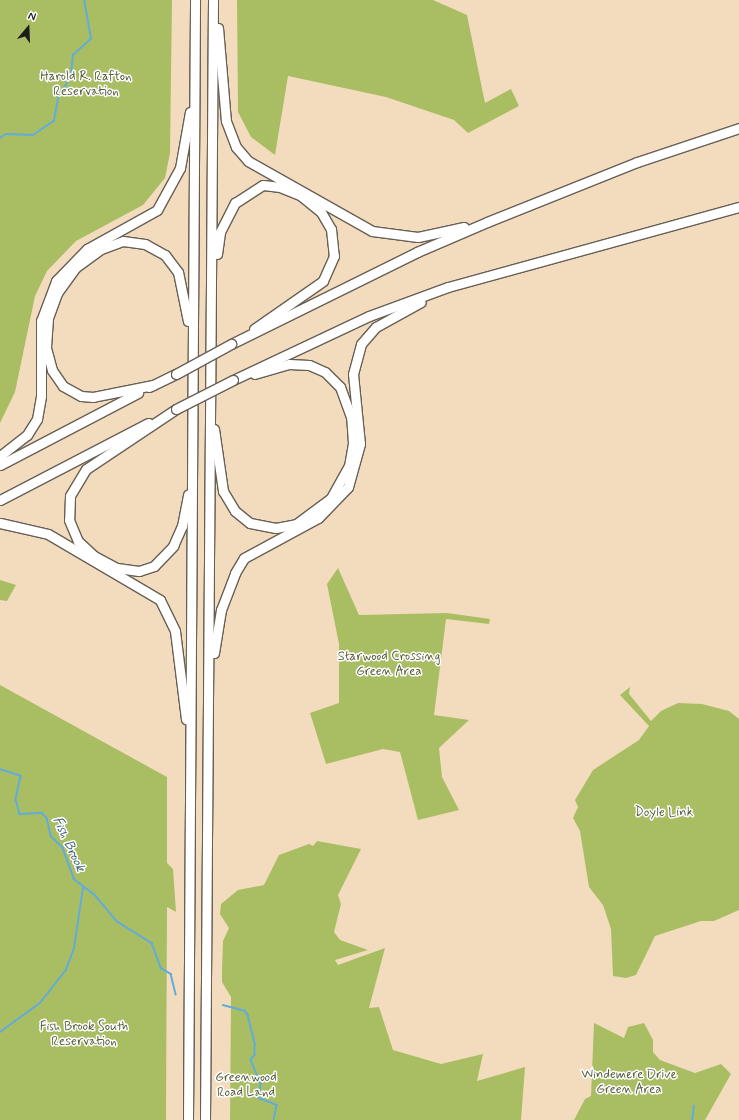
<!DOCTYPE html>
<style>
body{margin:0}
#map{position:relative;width:739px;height:1120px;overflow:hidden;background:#f3dcbe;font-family:Mynerve,sans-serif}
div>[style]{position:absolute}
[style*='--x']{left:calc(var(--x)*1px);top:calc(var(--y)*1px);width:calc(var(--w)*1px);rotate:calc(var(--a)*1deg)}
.green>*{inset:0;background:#a9be63}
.stream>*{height:1.5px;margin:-0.75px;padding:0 0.75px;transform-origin:0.75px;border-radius:0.75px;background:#62acda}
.roads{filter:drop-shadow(1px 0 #675f55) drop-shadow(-1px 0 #675f55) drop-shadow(0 1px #675f55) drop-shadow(0 -1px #675f55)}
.motorway>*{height:9px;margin:-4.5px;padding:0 4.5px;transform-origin:4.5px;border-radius:4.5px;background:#fff}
.bridges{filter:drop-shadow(1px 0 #675f55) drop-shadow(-1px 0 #675f55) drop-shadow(0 1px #675f55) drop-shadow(0 -1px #675f55)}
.motorway-bridge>*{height:9px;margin:-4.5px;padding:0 4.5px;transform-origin:4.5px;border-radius:4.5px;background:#fff}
span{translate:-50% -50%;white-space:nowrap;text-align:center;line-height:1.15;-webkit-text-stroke:3px #fff;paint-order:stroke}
.park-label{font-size:13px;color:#545d38}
.water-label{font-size:14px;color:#3c5d71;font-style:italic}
.north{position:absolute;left:8px;top:8px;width:40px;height:40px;-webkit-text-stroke:3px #fff;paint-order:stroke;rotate:19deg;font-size:11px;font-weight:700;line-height:16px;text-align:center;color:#1c1c1c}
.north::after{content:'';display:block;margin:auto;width:14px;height:18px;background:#1c1c1c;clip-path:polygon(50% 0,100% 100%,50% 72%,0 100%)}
</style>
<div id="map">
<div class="green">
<div style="clip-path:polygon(0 0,172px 0,170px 153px,165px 178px,143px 205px,76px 241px,47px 271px,35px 296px,15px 392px,0 423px)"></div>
<div style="clip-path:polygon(237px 0,433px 0,467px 15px,485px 103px,511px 89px,519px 106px,468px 133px,454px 120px,386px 97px,288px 76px,275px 155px,251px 137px,238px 112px)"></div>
<div style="clip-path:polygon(338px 568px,359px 615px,447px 613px,490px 619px,489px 624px,446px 619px,434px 715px,469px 720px,439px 748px,442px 777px,459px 810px,418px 820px,400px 752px,383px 749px,326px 764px,310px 713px,339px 703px,339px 644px,327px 584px)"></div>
<div style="clip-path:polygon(0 580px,16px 585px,7px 601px,0 600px)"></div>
<div style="clip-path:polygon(0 685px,167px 777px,167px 863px,173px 869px,176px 912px,167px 907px,166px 1120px,0 1120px)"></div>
<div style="clip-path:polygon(630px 687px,629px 694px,651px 721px,661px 711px,678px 703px,702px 704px,729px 711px,739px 719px,739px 910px,714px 921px,701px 921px,655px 936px,636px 975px,626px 978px,613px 976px,611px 929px,603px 905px,589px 887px,580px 831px,573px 818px,578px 807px,575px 800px,593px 770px,639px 740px,649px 726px,620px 695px)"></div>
<div style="clip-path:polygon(317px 841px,361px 849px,338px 895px,341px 904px,334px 932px,340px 940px,368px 950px,335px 960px,338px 965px,385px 948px,369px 1008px,379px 1007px,393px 1050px,441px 1064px,483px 1054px,477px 1081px,525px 1067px,521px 1120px,230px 1120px,231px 997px,222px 982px,222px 970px,223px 941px,229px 928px,220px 914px,221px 904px,238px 890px,264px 885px,279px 855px,309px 844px,313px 846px)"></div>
<div style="clip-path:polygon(594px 1023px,624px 1038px,628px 1027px,644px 1023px,653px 1040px,653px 1052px,660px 1060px,695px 1073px,721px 1064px,731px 1074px,705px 1120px,574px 1120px,585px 1099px,591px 1096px)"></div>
</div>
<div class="stream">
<div style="--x:0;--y:138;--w:7;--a:-34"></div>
<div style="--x:6;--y:134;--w:27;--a:2"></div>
<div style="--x:33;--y:135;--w:25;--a:-34"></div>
<div style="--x:54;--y:121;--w:23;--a:-80"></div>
<div style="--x:58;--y:98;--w:26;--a:-59"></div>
<div style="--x:71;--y:76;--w:21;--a:-85"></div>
<div style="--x:73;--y:55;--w:24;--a:-42"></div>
<div style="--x:91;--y:39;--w:40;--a:-100"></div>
<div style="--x:0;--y:769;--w:22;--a:18"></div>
<div style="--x:21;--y:776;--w:25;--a:102"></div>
<div style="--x:16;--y:800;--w:15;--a:74"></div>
<div style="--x:20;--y:814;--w:22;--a:-3"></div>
<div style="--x:42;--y:813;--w:7;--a:45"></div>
<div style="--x:47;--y:818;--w:18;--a:77"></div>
<div style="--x:51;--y:836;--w:17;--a:45"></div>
<div style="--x:63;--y:848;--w:33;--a:70"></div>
<div style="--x:74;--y:879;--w:26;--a:37"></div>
<div style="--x:95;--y:895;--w:35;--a:50"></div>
<div style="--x:118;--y:922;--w:40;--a:32"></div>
<div style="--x:152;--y:943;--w:27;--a:70"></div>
<div style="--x:161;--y:968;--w:12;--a:31"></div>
<div style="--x:171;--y:974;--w:21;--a:76"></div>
<div style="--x:223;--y:1005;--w:23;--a:15"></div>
<div style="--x:245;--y:1011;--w:5;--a:53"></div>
<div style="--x:248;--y:1015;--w:30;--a:76"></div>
<div style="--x:255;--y:1044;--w:11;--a:90"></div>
<div style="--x:255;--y:1055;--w:6;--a:129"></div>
<div style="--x:251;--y:1060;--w:26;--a:67"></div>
<div style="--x:261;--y:1084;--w:14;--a:98"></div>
<div style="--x:259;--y:1098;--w:19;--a:21"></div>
<div style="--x:277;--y:1105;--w:15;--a:101"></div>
<div style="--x:0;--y:1032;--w:49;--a:-35.9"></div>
<div style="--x:40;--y:1003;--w:42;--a:-51.8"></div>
<div style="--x:66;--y:970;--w:23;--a:-70"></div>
<div style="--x:74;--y:948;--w:61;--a:-81.5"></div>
<div style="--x:692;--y:1120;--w:14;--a:-82"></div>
</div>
<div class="roads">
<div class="motorway">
<div style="--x:218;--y:28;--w:93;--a:85.1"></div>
<div style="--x:226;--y:121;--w:28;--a:69"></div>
<div style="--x:236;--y:147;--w:18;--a:49"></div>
<div style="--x:248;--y:161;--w:142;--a:29.4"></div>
<div style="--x:372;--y:231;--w:46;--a:7.4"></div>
<div style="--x:418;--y:237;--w:47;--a:-12.3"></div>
<div style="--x:217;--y:254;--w:22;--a:-82"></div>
<div style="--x:220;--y:232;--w:33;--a:-63"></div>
<div style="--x:235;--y:203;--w:33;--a:-33"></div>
<div style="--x:263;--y:185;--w:17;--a:7"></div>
<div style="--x:280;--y:187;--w:22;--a:22"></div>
<div style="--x:300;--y:195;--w:27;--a:39"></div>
<div style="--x:321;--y:212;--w:20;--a:60"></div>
<div style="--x:331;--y:229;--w:27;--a:84"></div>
<div style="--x:334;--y:256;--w:27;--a:114"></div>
<div style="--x:323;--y:281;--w:84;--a:145.2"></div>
<div style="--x:231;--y:344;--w:208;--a:-26.3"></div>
<div style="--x:417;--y:252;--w:76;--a:-23.2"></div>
<div style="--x:487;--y:222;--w:162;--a:-21.8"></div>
<div style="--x:637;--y:162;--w:108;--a:-18.4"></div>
<div style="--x:233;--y:380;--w:150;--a:-25.2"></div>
<div style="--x:369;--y:316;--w:84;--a:-20.2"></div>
<div style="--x:448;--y:287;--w:302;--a:-15.4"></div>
<div style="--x:153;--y:385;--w:61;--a:168.7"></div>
<div style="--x:93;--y:397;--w:12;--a:-175"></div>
<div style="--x:81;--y:396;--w:21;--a:-151"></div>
<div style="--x:63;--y:386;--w:19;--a:-125"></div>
<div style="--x:52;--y:370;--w:24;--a:-105"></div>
<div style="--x:46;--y:347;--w:29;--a:-86"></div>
<div style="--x:48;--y:318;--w:27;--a:-70"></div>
<div style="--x:57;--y:293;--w:32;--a:-54"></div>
<div style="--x:76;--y:267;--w:31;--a:-36"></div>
<div style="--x:101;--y:249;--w:23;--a:-20"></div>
<div style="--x:123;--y:241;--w:22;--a:8"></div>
<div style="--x:145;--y:244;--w:23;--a:29"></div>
<div style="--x:165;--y:255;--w:21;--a:53"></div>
<div style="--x:178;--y:272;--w:50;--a:78.5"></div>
<div style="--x:149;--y:387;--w:30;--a:-26"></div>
<div style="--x:176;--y:409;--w:108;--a:146.3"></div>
<div style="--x:86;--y:469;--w:31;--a:121"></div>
<div style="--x:70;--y:496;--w:24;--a:92"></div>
<div style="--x:69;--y:520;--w:23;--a:67"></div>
<div style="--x:78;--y:541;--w:22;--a:43"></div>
<div style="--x:94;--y:556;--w:26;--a:28"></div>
<div style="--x:117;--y:568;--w:22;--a:8"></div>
<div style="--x:139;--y:571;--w:16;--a:-18"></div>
<div style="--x:154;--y:566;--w:28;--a:-46"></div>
<div style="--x:173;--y:546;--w:22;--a:-66"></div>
<div style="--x:182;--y:526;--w:32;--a:-79"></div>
<div style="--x:214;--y:429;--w:63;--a:81.7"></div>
<div style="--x:223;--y:491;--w:23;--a:59"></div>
<div style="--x:235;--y:511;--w:19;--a:39"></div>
<div style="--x:250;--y:523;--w:26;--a:11"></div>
<div style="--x:276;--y:528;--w:20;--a:-11"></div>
<div style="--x:296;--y:524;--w:44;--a:-36.6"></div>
<div style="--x:331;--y:498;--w:37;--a:-61"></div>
<div style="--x:349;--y:466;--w:23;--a:-80"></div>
<div style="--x:353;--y:443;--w:26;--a:-94"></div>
<div style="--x:351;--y:417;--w:32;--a:-110"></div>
<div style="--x:340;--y:387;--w:21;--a:-135"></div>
<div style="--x:325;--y:372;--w:17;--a:-156"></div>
<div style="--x:309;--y:365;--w:20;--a:-177"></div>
<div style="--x:289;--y:364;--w:36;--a:164"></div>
<div style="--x:0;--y:456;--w:34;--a:-38"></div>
<div style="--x:27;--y:435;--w:19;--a:-58"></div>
<div style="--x:37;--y:419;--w:23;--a:-80"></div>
<div style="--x:41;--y:396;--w:75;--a:-90"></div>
<div style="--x:41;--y:321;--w:43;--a:-69.4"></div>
<div style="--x:56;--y:281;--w:45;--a:-45.9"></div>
<div style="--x:87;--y:249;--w:80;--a:-29.1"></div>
<div style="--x:157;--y:210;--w:48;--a:-61.3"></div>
<div style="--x:180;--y:168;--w:57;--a:-79.9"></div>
<div style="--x:0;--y:465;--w:156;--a:-27.6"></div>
<div style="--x:0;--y:500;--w:167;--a:-27.5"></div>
<div style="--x:0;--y:523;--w:49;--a:12.9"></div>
<div style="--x:48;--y:534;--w:130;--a:30.5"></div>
<div style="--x:160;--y:600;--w:34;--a:64"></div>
<div style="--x:175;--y:631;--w:89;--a:82.9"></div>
<div style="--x:214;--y:653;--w:44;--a:-80.8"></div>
<div style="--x:221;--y:610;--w:40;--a:-69"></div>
<div style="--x:235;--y:573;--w:17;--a:-59"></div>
<div style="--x:244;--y:558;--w:84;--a:-28.4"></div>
<div style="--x:318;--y:518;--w:43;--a:-45.9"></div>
<div style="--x:348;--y:487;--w:45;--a:-74.4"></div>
<div style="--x:360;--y:444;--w:70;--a:-95.7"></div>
<div style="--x:353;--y:374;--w:31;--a:-75"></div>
<div style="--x:361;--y:344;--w:23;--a:-49"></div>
<div style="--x:376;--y:327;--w:51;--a:-29.1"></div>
<div style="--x:188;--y:1120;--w:1120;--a:-89.64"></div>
<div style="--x:205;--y:1120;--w:1120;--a:-89.59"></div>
</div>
</div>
<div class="bridges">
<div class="motorway-bridge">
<div style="--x:176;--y:374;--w:63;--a:-28.6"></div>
<div style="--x:176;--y:409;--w:64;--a:-27"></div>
</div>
</div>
<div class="park-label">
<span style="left:86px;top:85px">Harold R. Rafton<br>Reservation</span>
<span style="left:389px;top:665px">Starwood Crossing<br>Green Area</span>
<span style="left:664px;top:813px">Doyle Link</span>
<span style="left:84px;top:1035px">Fish Brook South<br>Reservation</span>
<span style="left:629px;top:1083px">Windemere Drive<br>Green Area</span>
<span style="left:246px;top:1086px">Greenwood<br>Road Land</span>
</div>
<div class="water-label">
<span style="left:69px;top:844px;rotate:65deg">Fish Brook</span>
</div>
<div class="north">N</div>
</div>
